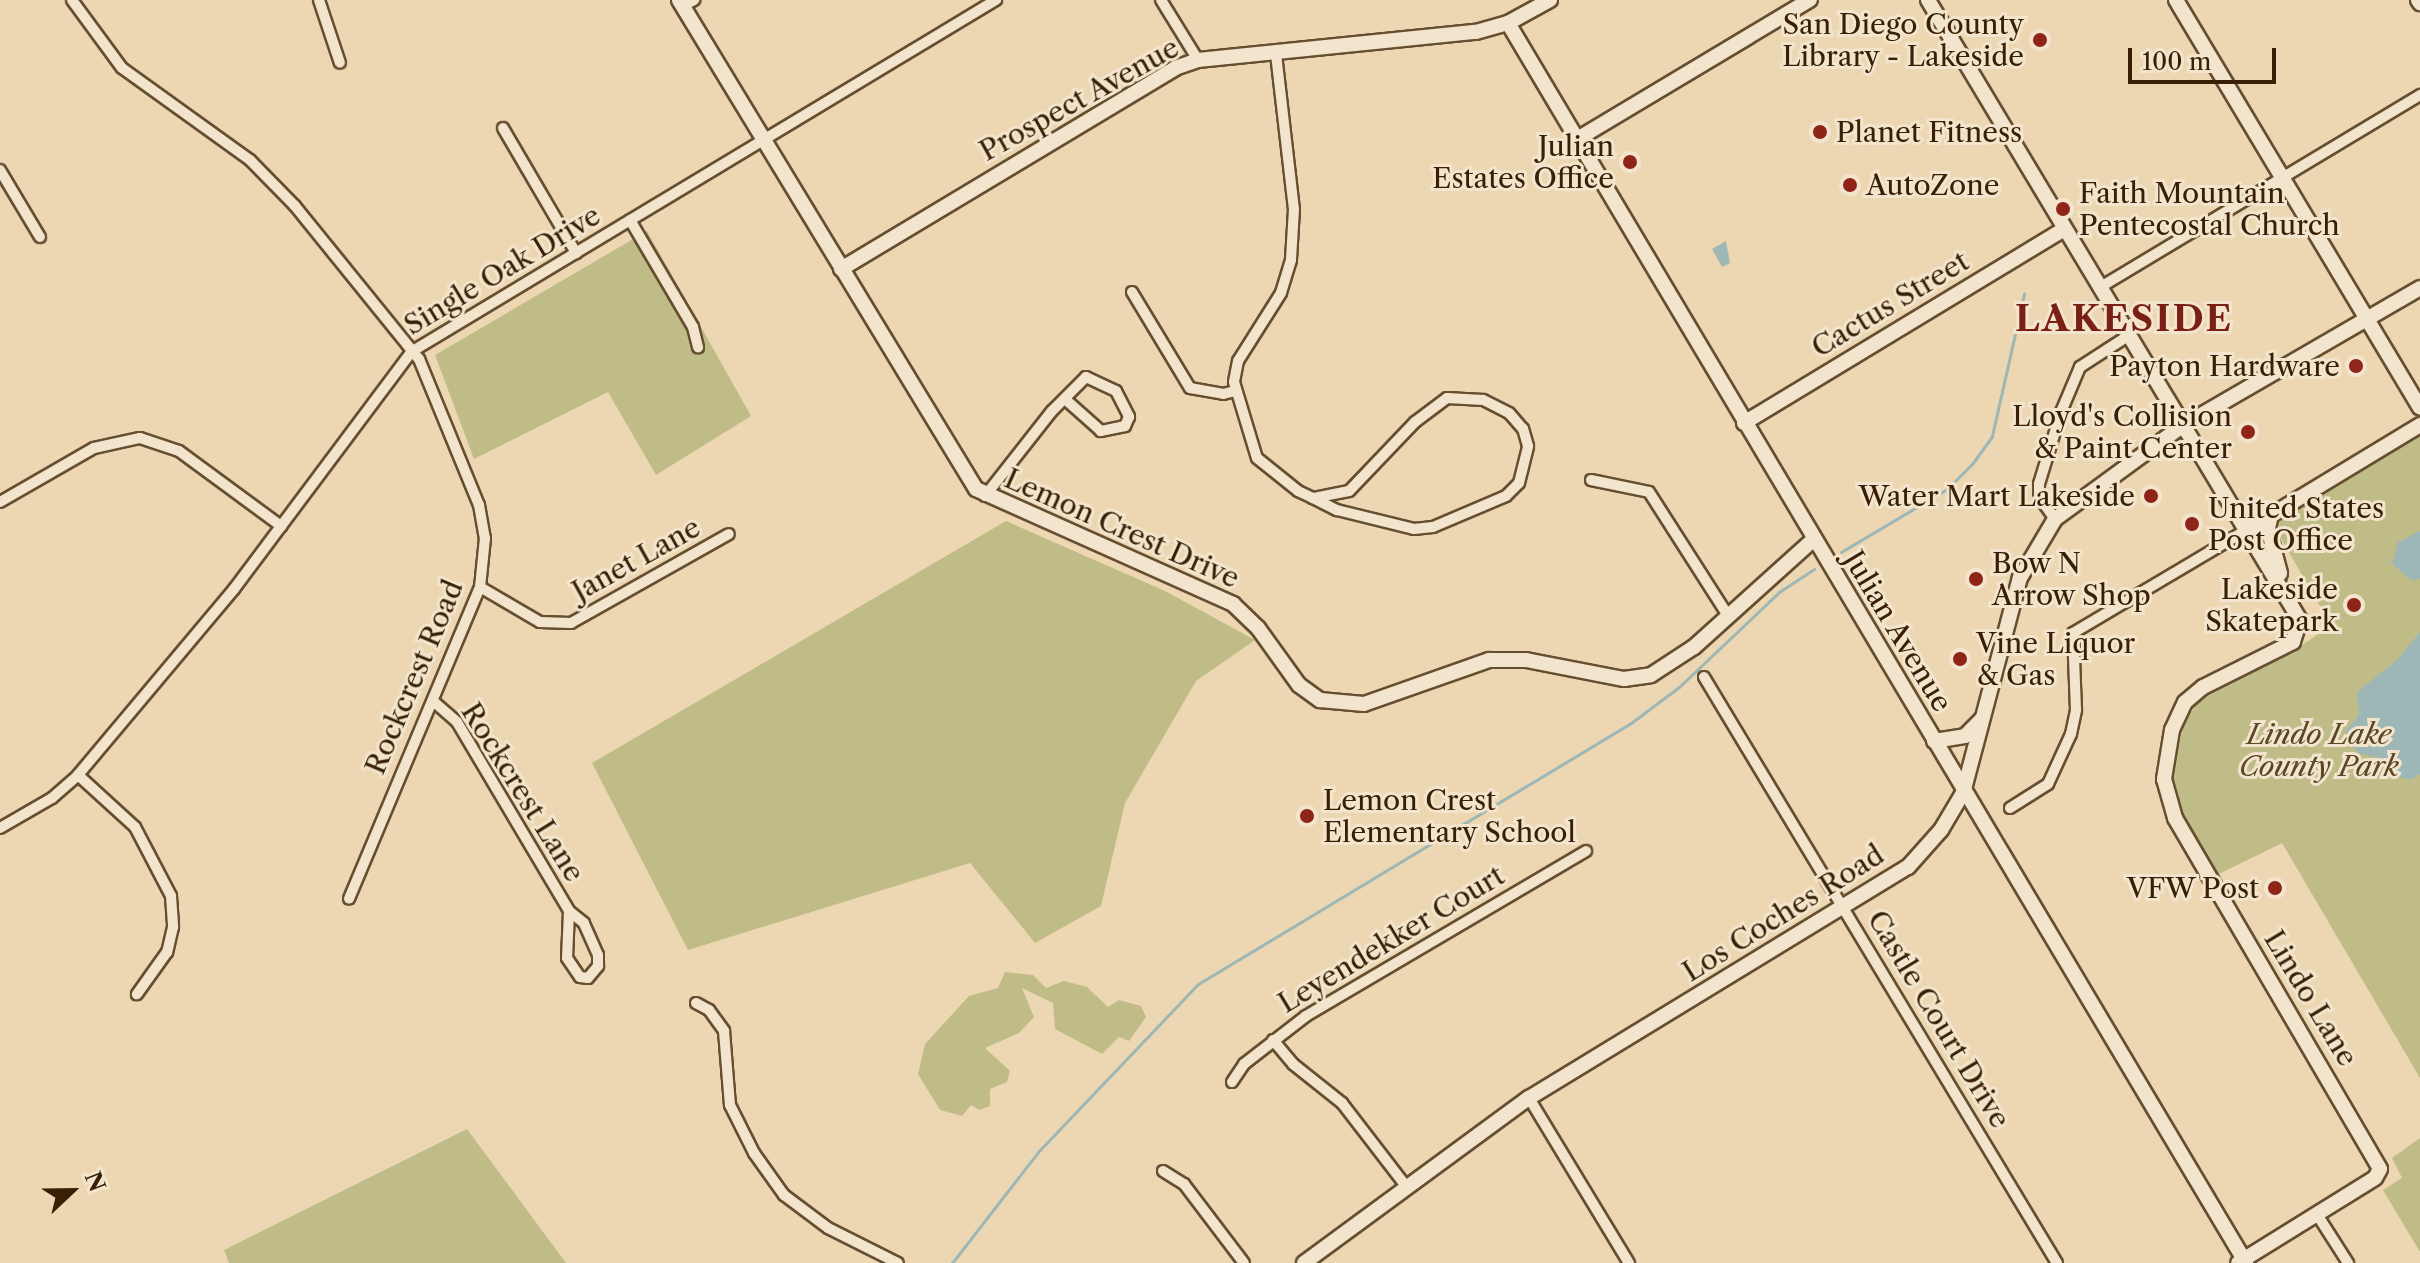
<!DOCTYPE html>
<style>
body{margin:0}
#map{position:relative;width:2420px;height:1263px;overflow:hidden;background:#edd7b2;font-family:"Libre Caslon Text",serif}
div>[style]{position:absolute}
[style*='--x']{left:calc(var(--x)*1px);top:calc(var(--y)*1px);width:calc(var(--w)*1px);rotate:calc(var(--a)*1deg)}
.green>*{inset:0;background:#bfbc88}
.water>*{inset:0;background:#9db7b6}
.stream>*{height:3px;margin:-1.5px;padding:0 1.5px;transform-origin:1.5px;border-radius:1.5px;background:#9db7b6}
.roads{filter:drop-shadow(2px 0 #664e30) drop-shadow(-2px 0 #664e30) drop-shadow(0 2px #664e30) drop-shadow(0 -2px #664e30)}
.street>*{height:10px;margin:-5px;padding:0 5px;transform-origin:5px;border-radius:5px;background:#f3e5cd}
.secondary>*{height:14px;margin:-7px;padding:0 7px;transform-origin:7px;border-radius:7px;background:#f3e5cd}
.dots>*{width:22px;height:22px;translate:-50% -50%;box-sizing:border-box;border:4px solid #f3e5cd;border-radius:50%}
span{translate:-50% -50%;white-space:nowrap;text-align:center;line-height:1.15;-webkit-text-stroke:6px #f3e5cd;paint-order:stroke}
.poi-label{font-size:28px;color:#392005}
.right{translate:-100% -50%;text-align:right}
.left{translate:0 -50%;text-align:left}
.street-label{font-size:28px;color:#392005}
.park-label{font-size:28px;color:#5a4726;font-style:italic}
.district-label{font-size:36px;color:#7a1f14;font-weight:700;letter-spacing:2px}
.north{position:absolute;left:32px;top:1151px;width:80px;height:80px;-webkit-text-stroke:6px #f3e5cd;paint-order:stroke;rotate:68deg;font-size:22px;font-weight:700;line-height:32px;text-align:center;color:#392005}
.north::after{content:'';display:block;margin:auto;width:28px;height:36px;background:#392005;clip-path:polygon(50% 0,100% 100%,50% 72%,0 100%)}
.scale{position:absolute;left:2128px;top:48px;width:148px;height:36px;box-sizing:border-box;border:4px solid #392005;border-top:0;padding-left:10px;font-size:24px;line-height:28px;white-space:nowrap;color:#392005;-webkit-text-stroke:6px #f3e5cd;paint-order:stroke}
</style>
<div id="map">
<div class="green">
<div style="clip-path:polygon(647px 231px,751px 416px,656px 475px,608px 392px,474px 459px,435px 355px)"></div>
<div style="clip-path:polygon(2420px 434px,2420px 1078px,2282px 843px,2217px 875px,2182px 819px,2171px 778px,2184px 724px,2198px 701px,2295px 650px,2331px 625px,2272px 523px)"></div>
<div style="clip-path:polygon(1006px 521px,1165px 591px,1255px 640px,1196px 681px,1125px 803px,1101px 906px,1035px 943px,970px 863px,688px 950px,592px 763px)"></div>
<div style="clip-path:polygon(1005px 972px,1033px 975px,1046px 988px,1064px 981px,1087px 987px,1108px 1007px,1119px 1000px,1141px 1006px,1146px 1017px,1129px 1041px,1119px 1037px,1102px 1054px,1055px 1029px,1053px 1003px,1022px 988px,1034px 1017px,1019px 1033px,985px 1048px,1010px 1071px,1007px 1082px,990px 1089px,990px 1106px,979px 1110px,971px 1105px,962px 1116px,940px 1110px,918px 1074px,925px 1044px,969px 996px,998px 988px)"></div>
<div style="clip-path:polygon(467px 1129px,566px 1263px,229px 1263px,224px 1250px)"></div>
<div style="clip-path:polygon(2420px 1138px,2420px 1252px,2383px 1190px,2402px 1178px,2392px 1158px)"></div>
</div>
<div class="water">
<div style="clip-path:polygon(1726px 241px,1730px 263px,1722px 267px,1712px 249px)"></div>
<div style="clip-path:polygon(2420px 531px,2420px 579px,2412px 580px,2392px 564px,2398px 542px)"></div>
<div style="clip-path:polygon(2420px 632px,2420px 774px,2411px 780px,2390px 774px,2379px 758px,2358px 753px,2345px 732px,2359px 715px,2357px 692px,2397px 660px)"></div>
</div>
<div class="stream">
<div style="--x:1841;--y:552;--w:123;--a:-30.7"></div>
<div style="--x:1947;--y:489;--w:35;--a:-45"></div>
<div style="--x:1972;--y:464;--w:34;--a:-54"></div>
<div style="--x:1992;--y:436;--w:146;--a:-77.3"></div>
<div style="--x:952;--y:1263;--w:140;--a:-52.2"></div>
<div style="--x:1038;--y:1152;--w:232;--a:-46.4"></div>
<div style="--x:1198;--y:984;--w:506;--a:-31.08"></div>
<div style="--x:1631;--y:723;--w:60;--a:-36.9"></div>
<div style="--x:1679;--y:687;--w:138;--a:-43.5"></div>
<div style="--x:1779;--y:592;--w:42;--a:-33.3"></div>
</div>
<div class="roads">
<div class="street">
<div style="--x:72;--y:0;--w:84;--a:53.7"></div>
<div style="--x:122;--y:68;--w:158;--a:35.7"></div>
<div style="--x:250;--y:160;--w:64;--a:45.6"></div>
<div style="--x:295;--y:206;--w:197;--a:51"></div>
<div style="--x:419;--y:359;--w:158;--a:67.7"></div>
<div style="--x:479;--y:505;--w:34;--a:80"></div>
<div style="--x:485;--y:538;--w:49;--a:95.8"></div>
<div style="--x:480;--y:587;--w:338;--a:112.8"></div>
<div style="--x:319;--y:0;--w:66;--a:71.6"></div>
<div style="--x:1161;--y:0;--w:70;--a:58.3"></div>
<div style="--x:683;--y:6;--w:13;--a:-29"></div>
<div style="--x:1276;--y:54;--w:156;--a:83.4"></div>
<div style="--x:1294;--y:209;--w:51;--a:93.4"></div>
<div style="--x:1291;--y:260;--w:34;--a:107"></div>
<div style="--x:1281;--y:293;--w:80;--a:122.3"></div>
<div style="--x:1238;--y:361;--w:21;--a:101"></div>
<div style="--x:1234;--y:382;--w:79;--a:73.2"></div>
<div style="--x:1257;--y:458;--w:53;--a:38.8"></div>
<div style="--x:1298;--y:491;--w:17;--a:25"></div>
<div style="--x:1313;--y:498;--w:27;--a:27"></div>
<div style="--x:1337;--y:510;--w:79;--a:13.9"></div>
<div style="--x:1414;--y:529;--w:19;--a:-6"></div>
<div style="--x:1433;--y:527;--w:79;--a:-23"></div>
<div style="--x:1506;--y:496;--w:18;--a:-45"></div>
<div style="--x:1519;--y:483;--w:38;--a:-76"></div>
<div style="--x:1528;--y:446;--w:18;--a:-106"></div>
<div style="--x:1523;--y:429;--w:21;--a:-131"></div>
<div style="--x:1509;--y:413;--w:29;--a:-153"></div>
<div style="--x:1483;--y:400;--w:36;--a:-177"></div>
<div style="--x:1447;--y:398;--w:40;--a:143"></div>
<div style="--x:1415;--y:422;--w:95;--a:133.7"></div>
<div style="--x:1349;--y:491;--w:37;--a:169"></div>
<div style="--x:503;--y:128;--w:145;--a:59.7"></div>
<div style="--x:0;--y:170;--w:78;--a:59.2"></div>
<div style="--x:630;--y:220;--w:124;--a:59.5"></div>
<div style="--x:693;--y:327;--w:21;--a:76"></div>
<div style="--x:2099;--y:288;--w:375;--a:-31"></div>
<div style="--x:1132;--y:292;--w:112;--a:58.9"></div>
<div style="--x:1190;--y:388;--w:34;--a:10"></div>
<div style="--x:1223;--y:394;--w:12;--a:-14"></div>
<div style="--x:1591;--y:480;--w:59;--a:11.7"></div>
<div style="--x:1649;--y:492;--w:148;--a:57.4"></div>
<div style="--x:985;--y:496;--w:108;--a:-51.8"></div>
<div style="--x:1052;--y:411;--w:48;--a:-45"></div>
<div style="--x:1086;--y:377;--w:33;--a:25"></div>
<div style="--x:1116;--y:391;--w:29;--a:63"></div>
<div style="--x:1129;--y:417;--w:10;--a:114"></div>
<div style="--x:1125;--y:426;--w:25;--a:168"></div>
<div style="--x:1101;--y:431;--w:47;--a:-138.5"></div>
<div style="--x:0;--y:502;--w:108;--a:-29.9"></div>
<div style="--x:94;--y:448;--w:47;--a:-12.3"></div>
<div style="--x:140;--y:438;--w:41;--a:18.4"></div>
<div style="--x:179;--y:451;--w:127;--a:36.3"></div>
<div style="--x:2055;--y:519;--w:27;--a:-126"></div>
<div style="--x:2039;--y:497;--w:13;--a:-90"></div>
<div style="--x:2039;--y:484;--w:75;--a:-73"></div>
<div style="--x:2061;--y:412;--w:49;--a:-67.1"></div>
<div style="--x:2080;--y:367;--w:57;--a:-32.9"></div>
<div style="--x:480;--y:587;--w:69;--a:30.3"></div>
<div style="--x:540;--y:622;--w:31;--a:2"></div>
<div style="--x:571;--y:623;--w:181;--a:-29.4"></div>
<div style="--x:1704;--y:677;--w:684;--a:58.94"></div>
<div style="--x:433;--y:701;--w:32;--a:41"></div>
<div style="--x:457;--y:722;--w:220;--a:59.3"></div>
<div style="--x:569;--y:911;--w:47;--a:92.4"></div>
<div style="--x:567;--y:958;--w:23;--a:56"></div>
<div style="--x:580;--y:977;--w:8;--a:7"></div>
<div style="--x:588;--y:978;--w:16;--a:-50"></div>
<div style="--x:598;--y:966;--w:11;--a:-90"></div>
<div style="--x:598;--y:955;--w:35;--a:-114"></div>
<div style="--x:584;--y:923;--w:19;--a:-141"></div>
<div style="--x:78;--y:775;--w:77;--a:42.4"></div>
<div style="--x:135;--y:827;--w:78;--a:62.4"></div>
<div style="--x:171;--y:896;--w:31;--a:86"></div>
<div style="--x:173;--y:927;--w:26;--a:103"></div>
<div style="--x:167;--y:952;--w:52;--a:125.5"></div>
<div style="--x:2010;--y:808;--w:45;--a:-32.3"></div>
<div style="--x:2048;--y:784;--w:55;--a:-65.3"></div>
<div style="--x:2071;--y:734;--w:25;--a:-78"></div>
<div style="--x:2076;--y:710;--w:77;--a:-92.2"></div>
<div style="--x:2073;--y:633;--w:200;--a:-30.7"></div>
<div style="--x:0;--y:828;--w:60;--a:-30"></div>
<div style="--x:52;--y:798;--w:35;--a:-41"></div>
<div style="--x:78;--y:775;--w:243;--a:-50"></div>
<div style="--x:234;--y:589;--w:296;--a:-53.2"></div>
<div style="--x:411;--y:352;--w:683;--a:-31.04"></div>
<div style="--x:696;--y:1003;--w:15;--a:28"></div>
<div style="--x:709;--y:1010;--w:26;--a:54"></div>
<div style="--x:724;--y:1031;--w:74;--a:85.4"></div>
<div style="--x:730;--y:1105;--w:54;--a:63.4"></div>
<div style="--x:754;--y:1153;--w:52;--a:54.5"></div>
<div style="--x:784;--y:1195;--w:55;--a:36.9"></div>
<div style="--x:828;--y:1228;--w:78;--a:26.6"></div>
<div style="--x:1273;--y:1040;--w:31;--a:50"></div>
<div style="--x:1293;--y:1064;--w:63;--a:38.5"></div>
<div style="--x:1342;--y:1103;--w:105;--a:52.4"></div>
<div style="--x:1232;--y:1082;--w:22;--a:-56"></div>
<div style="--x:1244;--y:1064;--w:78;--a:-37.7"></div>
<div style="--x:1306;--y:1016;--w:325;--a:-30.5"></div>
<div style="--x:1529;--y:1098;--w:193;--a:58.8"></div>
<div style="--x:1163;--y:1171;--w:25;--a:32"></div>
<div style="--x:1184;--y:1184;--w:99;--a:52.8"></div>
<div style="--x:2318;--y:1216;--w:56;--a:57.4"></div>
</div>
<div class="secondary">
<div style="--x:679;--y:0;--w:572;--a:58.73"></div>
<div style="--x:976;--y:489;--w:282;--a:24.1"></div>
<div style="--x:1233;--y:604;--w:35;--a:44"></div>
<div style="--x:1258;--y:628;--w:70;--a:54.3"></div>
<div style="--x:1299;--y:685;--w:26;--a:36"></div>
<div style="--x:1320;--y:700;--w:44;--a:5.2"></div>
<div style="--x:1364;--y:704;--w:133;--a:-19.4"></div>
<div style="--x:1489;--y:660;--w:37;--a:0"></div>
<div style="--x:1526;--y:660;--w:100;--a:11"></div>
<div style="--x:1624;--y:679;--w:27;--a:-8"></div>
<div style="--x:1651;--y:675;--w:51;--a:-33.1"></div>
<div style="--x:1694;--y:647;--w:160;--a:-42"></div>
<div style="--x:1928;--y:0;--w:723;--a:59.04"></div>
<div style="--x:2300;--y:620;--w:23;--a:108"></div>
<div style="--x:2293;--y:642;--w:101;--a:153.4"></div>
<div style="--x:2203;--y:687;--w:23;--a:140"></div>
<div style="--x:2185;--y:702;--w:31;--a:115"></div>
<div style="--x:2172;--y:730;--w:50;--a:99.3"></div>
<div style="--x:2164;--y:779;--w:41;--a:74.2"></div>
<div style="--x:2175;--y:818;--w:406;--a:59.7"></div>
<div style="--x:2380;--y:1169;--w:10;--a:119"></div>
<div style="--x:2375;--y:1178;--w:161;--a:148.2"></div>
<div style="--x:2176;--y:0;--w:475;--a:59.1"></div>
<div style="--x:2418;--y:0;--w:4;--a:56"></div>
<div style="--x:1508;--y:23;--w:1443;--a:59.24"></div>
<div style="--x:1579;--y:138;--w:269;--a:-30.9"></div>
<div style="--x:841;--y:269;--w:390;--a:-31"></div>
<div style="--x:1175;--y:68;--w:24;--a:-19"></div>
<div style="--x:1198;--y:60;--w:279;--a:-5.8"></div>
<div style="--x:1476;--y:32;--w:33;--a:-16"></div>
<div style="--x:1508;--y:23;--w:48;--a:-28.7"></div>
<div style="--x:1744;--y:423;--w:374;--a:-31.2"></div>
<div style="--x:2271;--y:515;--w:13;--a:103"></div>
<div style="--x:2268;--y:528;--w:47;--a:75.1"></div>
<div style="--x:2245;--y:531;--w:205;--a:-31.2"></div>
<div style="--x:1934;--y:741;--w:31;--a:-9"></div>
<div style="--x:1965;--y:736;--w:24;--a:-45"></div>
<div style="--x:1304;--y:1263;--w:279;--a:-36.3"></div>
<div style="--x:1529;--y:1098;--w:444;--a:-31.4"></div>
<div style="--x:1908;--y:867;--w:50;--a:-48.3"></div>
<div style="--x:1941;--y:830;--w:43;--a:-59.3"></div>
<div style="--x:1963;--y:793;--w:222;--a:-75.2"></div>
<div style="--x:2020;--y:578;--w:69;--a:-59.3"></div>
<div style="--x:2055;--y:519;--w:157;--a:-36.2"></div>
<div style="--x:2182;--y:426;--w:275;--a:-30.1"></div>
</div>
</div>
<div class="dots">
<div style="left:2040px;top:40px;background:#8f2418"></div>
<div style="left:1820px;top:132px;background:#8f2418"></div>
<div style="left:1630px;top:162px;background:#8f2418"></div>
<div style="left:1850px;top:185px;background:#8f2418"></div>
<div style="left:2063px;top:209px;background:#8f2418"></div>
<div style="left:2356px;top:366px;background:#8f2418"></div>
<div style="left:2248px;top:432px;background:#8f2418"></div>
<div style="left:2151px;top:496px;background:#8f2418"></div>
<div style="left:2192px;top:524px;background:#8f2418"></div>
<div style="left:1976px;top:579px;background:#8f2418"></div>
<div style="left:2354px;top:605px;background:#8f2418"></div>
<div style="left:1960px;top:659px;background:#8f2418"></div>
<div style="left:1307px;top:816px;background:#8f2418"></div>
<div style="left:2275px;top:888px;background:#8f2418"></div>
</div>
<div class="poi-label">
<span class="right" style="left:2024px;top:40px">San Diego County<br>Library - Lakeside</span>
<span class="left" style="left:1836px;top:132px">Planet Fitness</span>
<span class="right" style="left:1614px;top:162px">Julian<br>Estates Office</span>
<span class="left" style="left:1866px;top:185px">AutoZone</span>
<span class="left" style="left:2079px;top:209px">Faith Mountain<br>Pentecostal Church</span>
<span class="right" style="left:2340px;top:366px">Payton Hardware</span>
<span class="right" style="left:2232px;top:432px">Lloyd's Collision<br>&amp; Paint Center</span>
<span class="right" style="left:2135px;top:496px">Water Mart Lakeside</span>
<span class="left" style="left:2208px;top:524px">United States<br>Post Office</span>
<span class="left" style="left:1992px;top:579px">Bow N<br>Arrow Shop</span>
<span class="right" style="left:2338px;top:605px">Lakeside<br>Skatepark</span>
<span class="left" style="left:1976px;top:659px">Vine Liquor<br>&amp; Gas</span>
<span class="left" style="left:1323px;top:816px">Lemon Crest<br>Elementary School</span>
<span class="right" style="left:2259px;top:888px">VFW Post</span>
</div>
<div class="street-label">
<span style="left:1079px;top:99px;rotate:-29deg">Prospect Avenue</span>
<span style="left:502px;top:270px;rotate:-31deg">Single Oak Drive</span>
<span style="left:1890px;top:304px;rotate:-31deg">Cactus Street</span>
<span style="left:1122px;top:528px;rotate:24deg">Lemon Crest Drive</span>
<span style="left:636px;top:559px;rotate:-29deg">Janet Lane</span>
<span style="left:1898px;top:631px;rotate:59deg">Julian Avenue</span>
<span style="left:414px;top:677px;rotate:-67deg">Rockcrest Road</span>
<span style="left:523px;top:792px;rotate:58deg">Rockcrest Lane</span>
<span style="left:1783px;top:913px;rotate:-32deg">Los Coches Road</span>
<span style="left:1391px;top:939px;rotate:-31deg">Leyendekker Court</span>
<span style="left:2311px;top:998px;rotate:59deg">Lindo Lane</span>
<span style="left:1939px;top:1019px;rotate:59deg">Castle Court Drive</span>
</div>
<div class="park-label">
<span style="left:2319px;top:750px">Lindo Lake<br>County Park</span>
</div>
<div class="district-label">
<span style="left:2124px;top:319px">LAKESIDE</span>
</div>
<div class="north">N</div>
<div class="scale">100 m</div>
</div>
